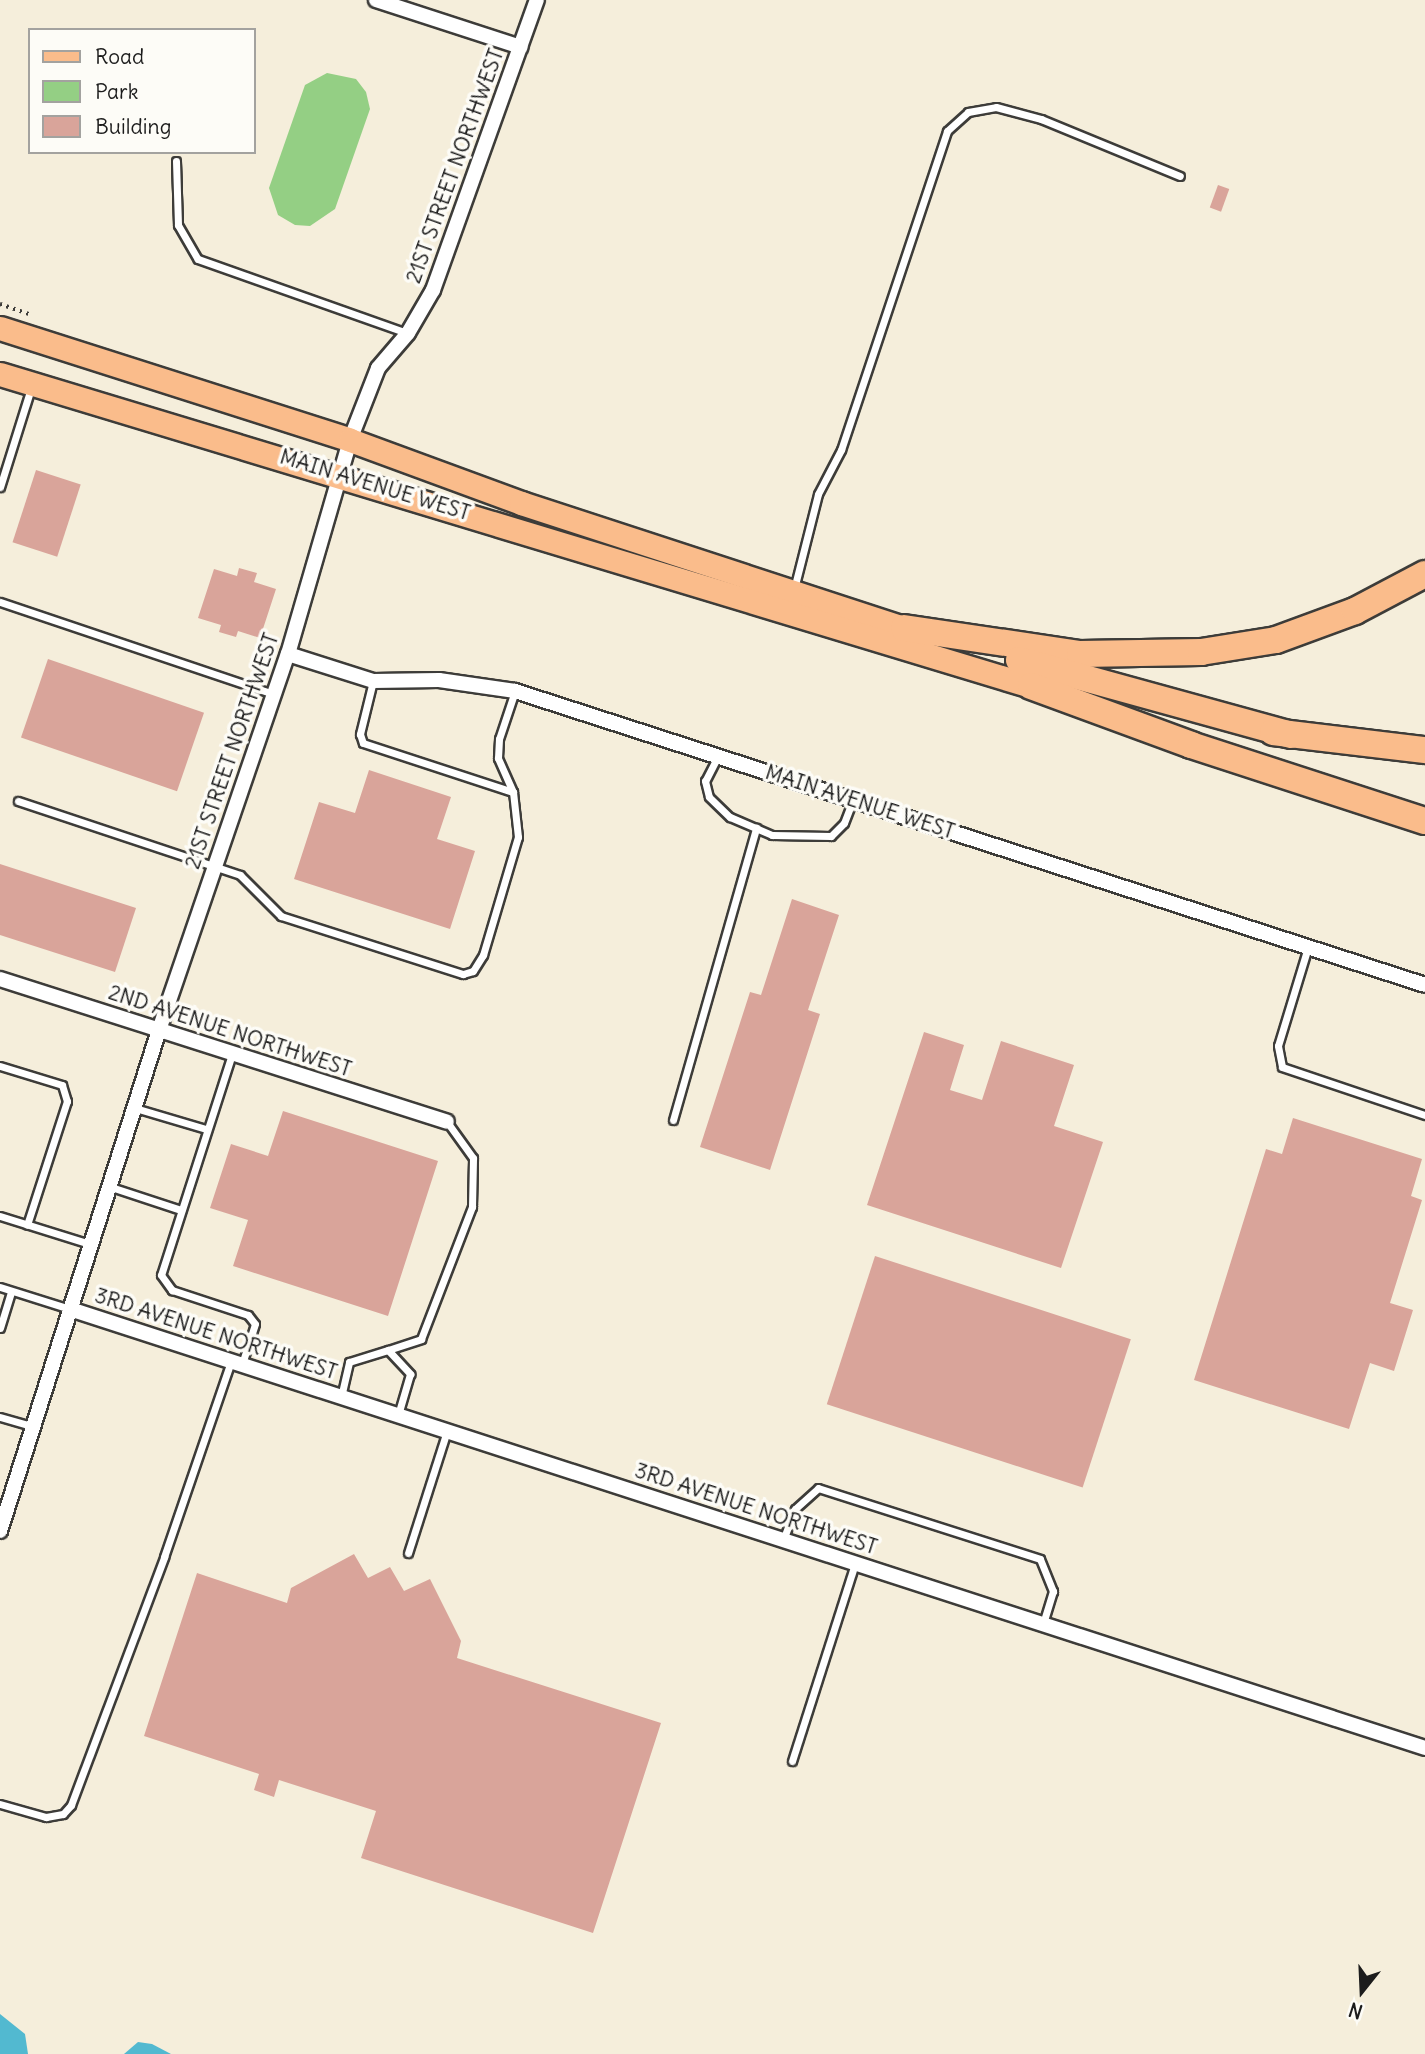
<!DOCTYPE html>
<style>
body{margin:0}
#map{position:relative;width:1425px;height:2054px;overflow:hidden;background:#f5eedb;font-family:Delius,sans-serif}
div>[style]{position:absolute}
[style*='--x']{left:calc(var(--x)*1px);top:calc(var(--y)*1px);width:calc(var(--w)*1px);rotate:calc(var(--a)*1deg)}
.green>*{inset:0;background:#94cf84}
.water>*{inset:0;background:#52b9d0}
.building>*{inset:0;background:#d9a49a;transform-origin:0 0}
.path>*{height:3.5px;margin-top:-1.75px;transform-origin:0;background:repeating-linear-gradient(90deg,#3d3c39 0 2px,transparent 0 7px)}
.roads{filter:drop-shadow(2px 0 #3d3c39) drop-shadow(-2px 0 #3d3c39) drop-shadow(0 2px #3d3c39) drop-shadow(0 -2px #3d3c39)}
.lane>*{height:7px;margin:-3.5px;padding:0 3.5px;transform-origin:3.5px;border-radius:3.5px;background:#fff}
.street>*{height:14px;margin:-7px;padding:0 7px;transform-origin:7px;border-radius:7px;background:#fff}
.primary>*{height:23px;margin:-11.5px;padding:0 11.5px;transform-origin:11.5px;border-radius:11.5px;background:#fabc8b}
.highway>*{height:26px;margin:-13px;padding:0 13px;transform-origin:13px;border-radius:13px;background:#fabc8b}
span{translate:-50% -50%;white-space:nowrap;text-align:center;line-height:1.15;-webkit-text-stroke:7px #fdfcf7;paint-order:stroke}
.street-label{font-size:21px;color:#1c1c1c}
.legend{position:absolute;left:28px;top:28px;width:228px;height:126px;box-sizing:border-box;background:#fdfcf7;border:2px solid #a3a29f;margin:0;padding:9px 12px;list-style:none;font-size:21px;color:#1c1c1c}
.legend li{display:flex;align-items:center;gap:14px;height:35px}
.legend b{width:35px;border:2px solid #a3a29f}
.north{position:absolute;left:1327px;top:1956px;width:70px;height:70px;-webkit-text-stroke:5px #fdfcf7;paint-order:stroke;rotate:198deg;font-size:19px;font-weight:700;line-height:28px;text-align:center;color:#1c1c1c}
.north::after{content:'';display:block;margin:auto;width:24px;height:32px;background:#1c1c1c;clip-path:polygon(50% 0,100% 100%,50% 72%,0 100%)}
</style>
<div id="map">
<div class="green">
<div style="clip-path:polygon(327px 73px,356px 79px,366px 92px,370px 109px,335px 209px,310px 226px,295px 225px,278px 215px,269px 188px,305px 85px)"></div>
</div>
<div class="water">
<div style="clip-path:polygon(0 2014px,25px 2034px,28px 2054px,0 2054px)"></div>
<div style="clip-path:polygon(138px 2042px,152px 2044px,171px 2054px,124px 2054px)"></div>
</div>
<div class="building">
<div style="left:1218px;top:185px;width:12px;height:24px;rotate:20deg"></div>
<div style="left:36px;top:470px;width:47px;height:76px;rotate:18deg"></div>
<div style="clip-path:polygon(239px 568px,257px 573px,254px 582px,276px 589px,260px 638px,238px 631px,236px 637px,219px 632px,221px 625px,198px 618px,214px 569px,237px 576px)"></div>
<div style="left:48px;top:659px;width:165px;height:83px;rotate:19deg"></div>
<div style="clip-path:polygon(369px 770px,451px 797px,437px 839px,475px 851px,450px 929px,294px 879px,319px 802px,355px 813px)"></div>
<div style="clip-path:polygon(0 864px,136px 908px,115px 972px,0 935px)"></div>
<div style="clip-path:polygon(792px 899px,839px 915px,808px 1010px,820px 1014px,770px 1170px,700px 1147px,750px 992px,761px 995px)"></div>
<div style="clip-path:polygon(924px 1032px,964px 1045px,950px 1090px,982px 1100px,1001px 1041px,1074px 1065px,1054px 1126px,1103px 1142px,1061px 1268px,867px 1205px)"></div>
<div style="clip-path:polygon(283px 1111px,438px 1161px,388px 1316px,233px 1266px,248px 1220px,210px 1208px,231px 1144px,268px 1156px)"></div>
<div style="clip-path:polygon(1293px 1118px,1422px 1159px,1411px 1196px,1422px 1200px,1390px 1303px,1413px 1310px,1394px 1371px,1370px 1363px,1349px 1429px,1194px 1380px,1266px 1149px,1282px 1154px)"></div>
<div style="left:875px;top:1256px;width:269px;height:156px;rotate:18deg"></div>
<div style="clip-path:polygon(354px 1554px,368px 1578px,390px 1567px,404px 1591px,430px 1579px,461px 1641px,457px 1658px,661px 1723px,593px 1933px,361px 1858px,376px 1811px,279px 1780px,274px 1797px,254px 1790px,259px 1774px,144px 1736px,197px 1573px,287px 1603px,291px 1588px)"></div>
</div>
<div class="path">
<div style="--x:0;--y:304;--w:31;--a:19"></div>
</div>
<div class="roads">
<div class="lane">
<div style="--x:176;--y:161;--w:64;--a:88.2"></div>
<div style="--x:178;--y:225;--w:39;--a:60"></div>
<div style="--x:198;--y:259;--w:222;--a:19.5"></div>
<div style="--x:0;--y:487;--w:104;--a:-72.6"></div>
<div style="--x:794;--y:589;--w:98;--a:-75.8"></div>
<div style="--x:818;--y:494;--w:50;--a:-62.4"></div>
<div style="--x:841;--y:450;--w:336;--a:-71.6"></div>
<div style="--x:947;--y:131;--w:28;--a:-42"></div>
<div style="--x:968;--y:112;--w:28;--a:-10"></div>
<div style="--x:996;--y:107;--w:47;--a:14.9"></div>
<div style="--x:1041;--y:119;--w:150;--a:22.3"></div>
<div style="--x:0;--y:602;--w:289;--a:18.6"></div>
<div style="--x:373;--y:681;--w:55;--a:103.8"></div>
<div style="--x:360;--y:734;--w:9;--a:72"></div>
<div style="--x:363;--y:743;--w:158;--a:18.1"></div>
<div style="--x:718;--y:756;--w:28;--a:117"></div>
<div style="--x:705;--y:781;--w:16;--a:76"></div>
<div style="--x:709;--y:797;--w:29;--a:44"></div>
<div style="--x:730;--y:817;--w:46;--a:23.2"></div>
<div style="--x:772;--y:835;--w:59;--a:1"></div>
<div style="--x:831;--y:836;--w:18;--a:-45"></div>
<div style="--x:844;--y:823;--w:25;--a:-69"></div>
<div style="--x:18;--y:801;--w:234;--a:18.4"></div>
<div style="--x:240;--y:875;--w:58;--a:45"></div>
<div style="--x:281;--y:916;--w:191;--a:17.7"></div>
<div style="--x:463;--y:974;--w:10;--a:-17"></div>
<div style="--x:473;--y:971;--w:19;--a:-58"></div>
<div style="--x:483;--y:955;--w:123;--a:-73.5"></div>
<div style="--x:518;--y:837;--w:45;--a:-96.3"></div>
<div style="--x:513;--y:792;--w:37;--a:-114"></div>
<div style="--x:498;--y:758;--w:19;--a:-87"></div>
<div style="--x:499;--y:739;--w:51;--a:-71.6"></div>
<div style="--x:1308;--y:947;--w:103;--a:106.9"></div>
<div style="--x:1278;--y:1046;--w:21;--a:79"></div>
<div style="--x:1282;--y:1067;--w:151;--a:18.6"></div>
<div style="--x:232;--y:1054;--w:232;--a:107.8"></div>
<div style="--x:161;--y:1275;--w:19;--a:54"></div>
<div style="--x:172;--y:1290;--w:80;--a:18.2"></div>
<div style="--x:248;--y:1315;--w:11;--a:52"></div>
<div style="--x:255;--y:1324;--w:42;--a:108"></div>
<div style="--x:0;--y:1066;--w:65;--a:17"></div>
<div style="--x:62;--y:1085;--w:17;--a:73"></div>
<div style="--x:67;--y:1101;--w:130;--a:107.9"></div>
<div style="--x:135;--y:1108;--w:74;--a:16.5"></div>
<div style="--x:673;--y:1120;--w:304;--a:-74.1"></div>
<div style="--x:111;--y:1187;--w:74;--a:18.2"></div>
<div style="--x:0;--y:1216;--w:97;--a:17.3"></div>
<div style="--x:0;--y:1287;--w:77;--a:17.5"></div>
<div style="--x:0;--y:1328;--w:37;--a:-73"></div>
<div style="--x:388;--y:1350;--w:35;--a:-18"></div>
<div style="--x:421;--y:1339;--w:142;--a:-68.9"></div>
<div style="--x:472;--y:1207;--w:49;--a:-88.8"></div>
<div style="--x:473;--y:1158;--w:44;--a:-125.8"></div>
<div style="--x:341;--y:1397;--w:36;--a:-77"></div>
<div style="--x:349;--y:1362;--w:41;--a:-17.1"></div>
<div style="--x:388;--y:1350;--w:33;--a:47"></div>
<div style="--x:410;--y:1374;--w:43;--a:106.3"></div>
<div style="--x:0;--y:1417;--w:35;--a:16"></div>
<div style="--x:783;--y:1540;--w:33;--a:-69"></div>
<div style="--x:795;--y:1509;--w:31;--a:-42"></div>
<div style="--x:818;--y:1488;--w:233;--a:17.7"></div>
<div style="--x:1040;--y:1559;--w:35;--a:68"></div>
<div style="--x:1053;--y:1591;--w:34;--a:107"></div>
<div style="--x:408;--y:1553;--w:128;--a:-72.3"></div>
<div style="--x:792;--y:1761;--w:208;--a:-72.3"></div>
<div style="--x:0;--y:1804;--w:48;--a:15.8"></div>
<div style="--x:46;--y:1817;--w:17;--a:-10"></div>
<div style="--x:63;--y:1814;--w:12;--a:-48"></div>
<div style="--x:71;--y:1805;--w:265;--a:-69.4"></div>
<div style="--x:164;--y:1557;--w:207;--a:-71.1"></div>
</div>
<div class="street">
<div style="--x:376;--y:0;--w:152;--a:18"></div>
<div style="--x:288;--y:654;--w:89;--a:17.6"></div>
<div style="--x:373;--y:681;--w:66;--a:-0.9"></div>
<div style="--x:439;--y:680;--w:77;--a:8.2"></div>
<div style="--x:515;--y:691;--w:956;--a:17.9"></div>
<div style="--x:0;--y:979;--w:469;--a:17.7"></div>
<div style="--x:73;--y:1310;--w:1421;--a:17.95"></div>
<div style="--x:0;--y:1531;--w:526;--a:-72.39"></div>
<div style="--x:159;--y:1030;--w:398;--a:-71.1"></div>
<div style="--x:288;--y:654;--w:223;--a:-73.8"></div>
<div style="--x:350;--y:440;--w:77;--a:-68.7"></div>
<div style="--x:378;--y:368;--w:46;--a:-49.4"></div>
<div style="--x:408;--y:333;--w:50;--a:-59.8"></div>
<div style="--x:433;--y:290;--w:308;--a:-70.3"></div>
</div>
<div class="primary">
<div style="--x:0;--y:328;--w:367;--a:17.7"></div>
<div style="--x:350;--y:440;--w:182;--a:20.2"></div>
<div style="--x:521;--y:503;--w:403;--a:18.1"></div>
<div style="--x:0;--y:374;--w:1077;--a:16.84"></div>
</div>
<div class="highway">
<div style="--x:904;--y:628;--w:178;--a:8.4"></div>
<div style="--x:1080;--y:654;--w:121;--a:-0.9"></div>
<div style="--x:1201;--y:652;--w:76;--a:-9.1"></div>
<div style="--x:1276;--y:640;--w:84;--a:-20.2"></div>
<div style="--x:1355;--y:611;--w:79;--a:-27.9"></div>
<div style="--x:1019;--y:660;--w:282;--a:15.4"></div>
<div style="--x:1031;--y:686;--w:171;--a:20.2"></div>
<div style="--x:1191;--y:745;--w:246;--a:18"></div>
<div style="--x:1273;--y:732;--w:153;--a:6.8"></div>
</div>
</div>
<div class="street-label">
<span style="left:455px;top:166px;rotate:-70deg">21ST STREET NORTHWEST</span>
<span style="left:375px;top:485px;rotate:17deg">MAIN AVENUE WEST</span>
<span style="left:232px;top:751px;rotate:-71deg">21ST STREET NORTHWEST</span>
<span style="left:860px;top:802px;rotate:18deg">MAIN AVENUE WEST</span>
<span style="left:230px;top:1031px;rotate:18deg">2ND AVENUE NORTHWEST</span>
<span style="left:216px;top:1334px;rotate:18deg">3RD AVENUE NORTHWEST</span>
<span style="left:756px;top:1509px;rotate:18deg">3RD AVENUE NORTHWEST</span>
</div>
<ul class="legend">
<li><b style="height:9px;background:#fabc8b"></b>Road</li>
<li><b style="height:19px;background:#94cf84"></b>Park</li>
<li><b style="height:19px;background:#d9a49a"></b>Building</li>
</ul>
<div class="north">N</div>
</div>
